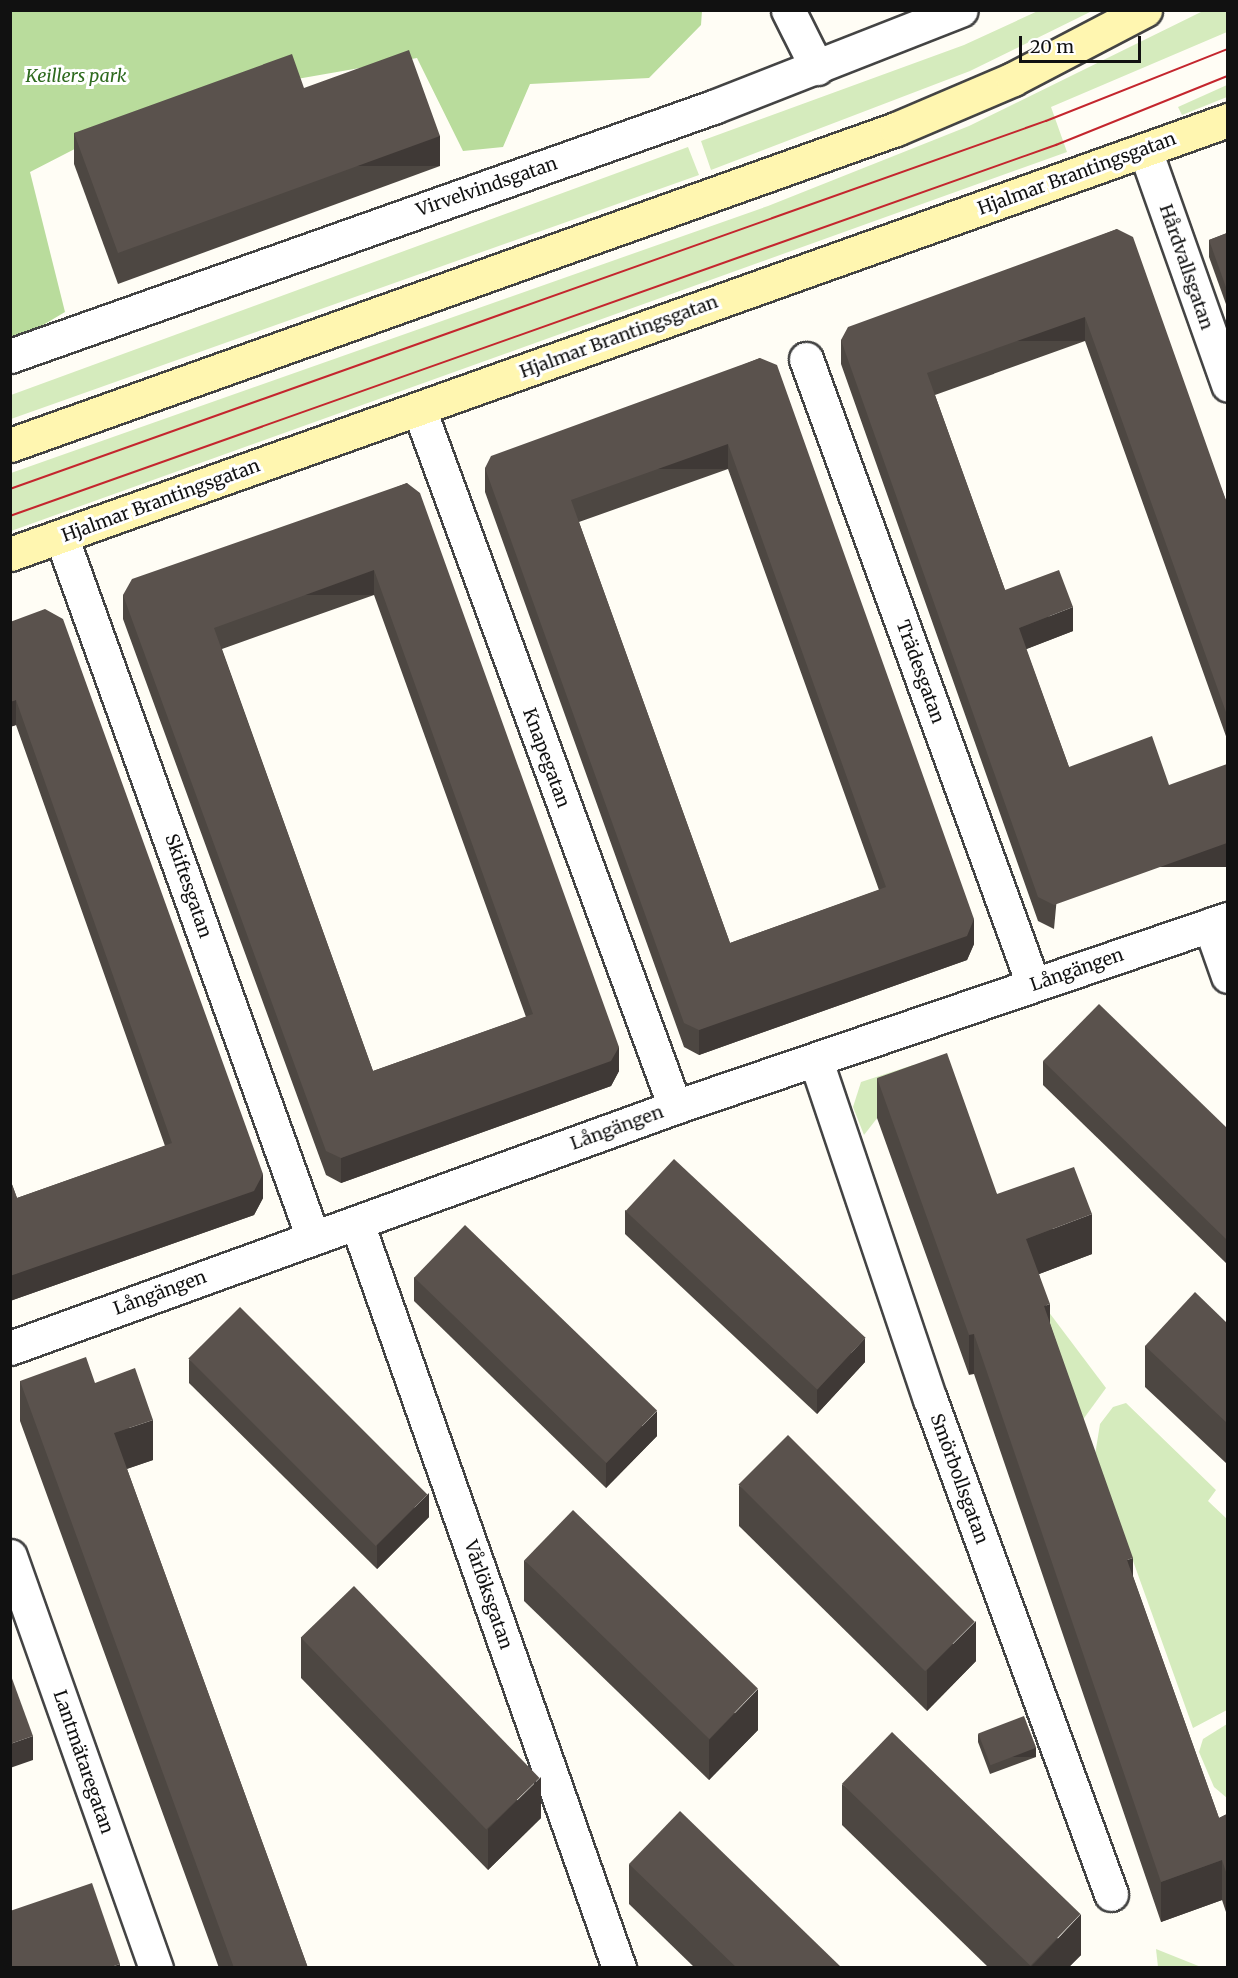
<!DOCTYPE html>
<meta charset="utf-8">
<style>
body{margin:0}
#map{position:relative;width:1238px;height:1978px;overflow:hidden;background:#fffdf5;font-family:Merriweather,serif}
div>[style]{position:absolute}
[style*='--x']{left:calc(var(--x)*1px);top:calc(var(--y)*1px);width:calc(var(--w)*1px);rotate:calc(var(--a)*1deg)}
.green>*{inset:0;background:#d5ebbd}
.forest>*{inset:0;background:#b9dc9c}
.roads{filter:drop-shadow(2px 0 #444) drop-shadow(-2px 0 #444) drop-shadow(0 2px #444) drop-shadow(0 -2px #444)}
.street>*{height:33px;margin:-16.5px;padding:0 16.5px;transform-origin:16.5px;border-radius:16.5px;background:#fff}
.secondary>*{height:33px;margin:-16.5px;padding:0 16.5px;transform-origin:16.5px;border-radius:16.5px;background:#fff6b0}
.tram>*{height:1.5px;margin:-0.75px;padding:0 0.75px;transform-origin:0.75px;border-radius:0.75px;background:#c4262e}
.wall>*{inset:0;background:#4d4742}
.shaded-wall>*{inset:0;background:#3f3936;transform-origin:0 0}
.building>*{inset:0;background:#5a524d;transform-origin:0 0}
span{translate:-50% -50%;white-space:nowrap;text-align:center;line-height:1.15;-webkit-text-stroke:6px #fff;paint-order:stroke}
.park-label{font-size:18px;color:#2f6b1f;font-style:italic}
.street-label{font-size:18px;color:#111}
.frame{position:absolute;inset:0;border:12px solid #111;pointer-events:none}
.scale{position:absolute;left:1019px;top:36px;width:122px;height:27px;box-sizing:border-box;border:3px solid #111;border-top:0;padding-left:8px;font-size:18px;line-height:21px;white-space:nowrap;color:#111;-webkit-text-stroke:4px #fff;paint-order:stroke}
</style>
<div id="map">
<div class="green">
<div style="clip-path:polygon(1040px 10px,1092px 11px,970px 71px,711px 170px,701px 141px,964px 45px)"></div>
<div style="clip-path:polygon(1203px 11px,1227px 11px,1227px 32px,1051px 107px,1067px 152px,11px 531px,11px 473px,768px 206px,969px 126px)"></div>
<div style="clip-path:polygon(1227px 85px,1227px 97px,1182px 115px,1178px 107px)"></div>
<div style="clip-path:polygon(688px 147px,699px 175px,11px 419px,11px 395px)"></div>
<div style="clip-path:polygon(913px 1065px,916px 1068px,864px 1135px,853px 1107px,861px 1082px)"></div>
<div style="clip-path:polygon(1045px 1307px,1106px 1388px,1079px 1425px)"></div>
<div style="clip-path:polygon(1126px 1403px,1216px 1490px,1208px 1501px,1227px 1519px,1227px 1710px,1193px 1728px,1095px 1455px,1100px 1424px,1113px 1407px)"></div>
<div style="clip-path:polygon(1227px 1724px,1227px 1798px,1214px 1787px,1199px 1752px,1203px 1739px)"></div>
<div style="clip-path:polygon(1156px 1949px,1201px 1967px,1158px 1967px)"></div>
</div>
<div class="forest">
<div style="clip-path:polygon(11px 11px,702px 11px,701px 25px,649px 78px,530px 84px,503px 147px,463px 151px,417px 58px,166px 102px,30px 172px,65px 312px,11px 344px)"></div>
</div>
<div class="roads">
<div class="street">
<div style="--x:788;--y:10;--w:65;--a:63.4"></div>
<div style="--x:1145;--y:150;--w:249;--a:70.5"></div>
<div style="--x:10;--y:356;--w:746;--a:-19.5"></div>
<div style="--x:713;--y:107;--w:266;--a:-21.4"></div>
<div style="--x:806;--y:359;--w:665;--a:70.04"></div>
<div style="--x:419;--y:409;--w:743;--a:69.86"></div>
<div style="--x:61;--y:536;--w:746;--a:70.25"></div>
<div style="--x:1210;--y:925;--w:54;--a:70.6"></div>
<div style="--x:816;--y:1061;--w:357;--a:71.4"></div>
<div style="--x:930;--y:1399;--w:527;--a:69.91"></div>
<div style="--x:357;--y:1223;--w:790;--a:70.62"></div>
<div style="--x:10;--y:1348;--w:707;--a:-19.92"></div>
<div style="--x:675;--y:1107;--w:584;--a:-18.78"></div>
<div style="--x:10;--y:1556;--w:437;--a:70.5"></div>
</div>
<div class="secondary">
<div style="--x:10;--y:445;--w:941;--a:-19.63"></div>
<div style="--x:896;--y:129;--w:127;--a:-23.1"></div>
<div style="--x:1013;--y:79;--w:149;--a:-27.6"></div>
<div style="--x:10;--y:554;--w:1293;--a:-19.61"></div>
</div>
</div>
<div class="tram">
<div style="--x:10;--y:489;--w:1099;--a:-19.56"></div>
<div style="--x:1046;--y:121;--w:196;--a:-21.6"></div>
<div style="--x:10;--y:516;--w:1110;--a:-19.53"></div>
<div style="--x:1056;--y:145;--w:185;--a:-21.9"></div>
</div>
<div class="wall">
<div style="clip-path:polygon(304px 88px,440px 166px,118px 284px,74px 164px,74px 133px)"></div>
<div style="clip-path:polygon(1117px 229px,1227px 503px,1227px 739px,1085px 341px,935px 395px,1005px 590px,1073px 631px,1026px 649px,1069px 767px,1054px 929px,1038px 921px,841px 364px,841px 340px)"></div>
<div style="clip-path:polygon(1227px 233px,1227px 307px,1209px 257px,1209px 240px)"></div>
<div style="clip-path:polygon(evenodd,760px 358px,974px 944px,967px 960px,699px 1055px,684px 1047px,485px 492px,485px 468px,760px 358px,728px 469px,879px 890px,730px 943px,579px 522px,728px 469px)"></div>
<div style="clip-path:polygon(evenodd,407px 483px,619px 1071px,611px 1086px,341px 1183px,326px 1175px,123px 619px,123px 595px,407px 483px,374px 595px,526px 1017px,373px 1071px,222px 649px,374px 595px)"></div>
<div style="clip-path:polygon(10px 622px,263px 1198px,254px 1215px,10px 1301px,10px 1179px,17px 1198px,165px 1146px,16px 725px,10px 727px)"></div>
<div style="clip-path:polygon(1043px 1061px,1227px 1128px,1227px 1264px,1043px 1085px)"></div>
<div style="clip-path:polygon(877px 1078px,997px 1194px,1092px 1254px,1039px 1274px,1050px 1324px,1133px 1576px,1219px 1818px,1227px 1814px,1227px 1915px,1222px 1900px,1161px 1922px,974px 1374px,969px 1375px,877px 1118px)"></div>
<div style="clip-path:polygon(625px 1210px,865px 1362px,817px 1414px,625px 1234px)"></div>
<div style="clip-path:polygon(414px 1277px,657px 1436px,606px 1488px,414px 1301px)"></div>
<div style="clip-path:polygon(1227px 1323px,1227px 1464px,1145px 1387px,1145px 1346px)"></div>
<div style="clip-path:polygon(189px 1359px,429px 1517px,377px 1569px,189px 1383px)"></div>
<div style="clip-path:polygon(20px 1381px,95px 1383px,153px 1460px,127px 1469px,308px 1968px,219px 1968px,20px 1421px)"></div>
<div style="clip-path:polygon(739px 1485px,976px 1661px,927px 1711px,739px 1526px)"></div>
<div style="clip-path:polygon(524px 1560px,758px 1730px,709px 1780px,524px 1601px)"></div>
<div style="clip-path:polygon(301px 1637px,541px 1818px,488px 1870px,301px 1678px)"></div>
<div style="clip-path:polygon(978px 1734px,1036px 1757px,990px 1774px,978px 1742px)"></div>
<div style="clip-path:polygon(842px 1784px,1081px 1955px,1068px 1968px,989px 1968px,842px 1825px)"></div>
<div style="clip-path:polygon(629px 1864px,842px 1968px,695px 1968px,629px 1904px)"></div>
</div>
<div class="shaded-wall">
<div style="left:440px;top:136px;width:30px;height:343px;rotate:90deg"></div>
<div style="left:1085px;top:317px;width:24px;height:168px;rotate:90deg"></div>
<div style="left:728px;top:444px;width:25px;height:167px;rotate:90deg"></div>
<div style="left:374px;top:570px;width:25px;height:170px;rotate:90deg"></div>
<div style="clip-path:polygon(1073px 607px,1073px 631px,1019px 652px,1019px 628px)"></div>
<div style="clip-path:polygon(16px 700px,16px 725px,10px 727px,10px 702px)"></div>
<div style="left:1227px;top:843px;width:24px;height:184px;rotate:90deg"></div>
<div style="clip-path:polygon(974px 919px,974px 944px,967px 960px,699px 1055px,699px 1030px)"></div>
<div style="clip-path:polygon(619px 1047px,619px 1071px,611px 1086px,341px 1183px,341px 1158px)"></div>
<div style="clip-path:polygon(263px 1174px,263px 1198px,254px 1215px,10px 1301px,10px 1276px)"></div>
<div style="clip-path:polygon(1092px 1214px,1092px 1254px,1026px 1279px,1026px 1239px)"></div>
<div style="clip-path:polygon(1050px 1304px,1050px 1344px,1044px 1306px)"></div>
<div style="left:974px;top:1334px;width:40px;height:5px;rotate:90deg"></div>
<div style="clip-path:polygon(865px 1338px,865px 1362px,817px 1414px,817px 1390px)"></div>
<div style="clip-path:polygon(657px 1411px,657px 1436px,606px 1488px,606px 1463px)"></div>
<div style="clip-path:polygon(153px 1420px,153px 1460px,114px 1473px,114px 1433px)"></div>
<div style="clip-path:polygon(429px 1493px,429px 1517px,377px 1569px,377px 1545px)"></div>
<div style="clip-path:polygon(1133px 1558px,1133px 1598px,1127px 1560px)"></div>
<div style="clip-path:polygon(976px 1621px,976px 1661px,927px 1711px,927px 1670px)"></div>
<div style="clip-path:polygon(758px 1689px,758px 1730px,709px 1780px,709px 1740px)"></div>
<div style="clip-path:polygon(33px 1736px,33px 1760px,10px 1768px,10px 1744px)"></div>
<div style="left:1036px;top:1748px;width:9px;height:49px;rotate:90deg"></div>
<div style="clip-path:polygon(541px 1777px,541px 1818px,488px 1870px,488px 1829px)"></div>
<div style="clip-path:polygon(1222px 1860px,1222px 1900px,1161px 1922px,1161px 1882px)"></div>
<div style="clip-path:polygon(1081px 1914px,1081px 1955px,1068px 1968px,1030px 1968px)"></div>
<div style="clip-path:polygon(120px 1964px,120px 1968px,108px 1968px)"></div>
</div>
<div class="building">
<div style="clip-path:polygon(409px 50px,440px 136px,118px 253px,74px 133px,292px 54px,304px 88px)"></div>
<div style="clip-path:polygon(1117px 229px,1133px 237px,1227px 503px,1227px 715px,1085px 317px,927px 373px,1005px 590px,1059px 570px,1073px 607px,1019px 628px,1069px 767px,1152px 736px,1169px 785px,1227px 764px,1227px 843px,1054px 905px,1038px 897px,841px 340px,848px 327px)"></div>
<div style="clip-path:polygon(1227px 233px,1227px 290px,1209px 240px)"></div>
<div style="clip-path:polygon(evenodd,760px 358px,777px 365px,974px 919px,967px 936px,699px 1030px,684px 1023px,485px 468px,491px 456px,760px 358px,728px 444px,886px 887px,730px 943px,571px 500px,728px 444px)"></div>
<div style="clip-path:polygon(evenodd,407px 483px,420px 493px,619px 1047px,611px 1061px,341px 1158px,326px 1151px,123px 595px,132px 579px,407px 483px,374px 570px,533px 1014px,373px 1071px,214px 628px,374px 570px)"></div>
<div style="clip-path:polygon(45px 609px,63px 619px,263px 1174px,254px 1191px,10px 1276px,10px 1179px,17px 1198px,172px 1143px,16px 700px,10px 702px,10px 622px)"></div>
<div style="clip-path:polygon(1099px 1004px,1227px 1128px,1227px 1240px,1043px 1061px)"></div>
<div style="clip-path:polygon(947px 1053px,997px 1194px,1074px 1167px,1092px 1214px,1026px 1239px,1050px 1304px,1044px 1306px,1133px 1558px,1127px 1560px,1219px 1818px,1227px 1814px,1227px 1875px,1222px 1860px,1161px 1882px,974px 1334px,969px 1335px,877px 1078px)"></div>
<div style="left:674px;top:1159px;width:262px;height:71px;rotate:43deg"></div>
<div style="left:465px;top:1225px;width:267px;height:73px;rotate:44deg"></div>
<div style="clip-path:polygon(1195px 1292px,1227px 1323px,1227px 1423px,1145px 1346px)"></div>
<div style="left:240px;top:1307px;width:265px;height:73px;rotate:45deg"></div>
<div style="clip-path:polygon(86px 1357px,95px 1383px,135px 1368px,153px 1420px,114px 1433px,308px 1968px,234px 1968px,20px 1381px)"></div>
<div style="left:788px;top:1435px;width:264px;height:70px;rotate:45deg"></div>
<div style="left:573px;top:1510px;width:257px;height:70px;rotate:44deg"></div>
<div style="left:354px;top:1586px;width:267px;height:74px;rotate:46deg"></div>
<div style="clip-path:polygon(10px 1673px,33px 1736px,10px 1744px)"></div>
<div style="left:1024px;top:1716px;width:34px;height:49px;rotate:69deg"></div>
<div style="left:892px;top:1732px;width:262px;height:72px;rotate:44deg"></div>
<div style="clip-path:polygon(680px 1811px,842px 1968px,737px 1968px,629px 1864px)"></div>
<div style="clip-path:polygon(92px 1883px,120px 1964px,108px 1968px,10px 1968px,10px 1911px)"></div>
</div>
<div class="park-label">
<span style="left:76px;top:76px">Keillers park</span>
</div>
<div class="street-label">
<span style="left:1077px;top:174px;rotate:-20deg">Hjalmar Brantingsgatan</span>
<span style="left:487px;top:187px;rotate:-19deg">Virvelvindsgatan</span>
<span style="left:1186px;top:267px;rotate:71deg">Hårdvallsgatan</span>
<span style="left:619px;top:337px;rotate:-20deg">Hjalmar Brantingsgatan</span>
<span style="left:161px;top:501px;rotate:-20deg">Hjalmar Brantingsgatan</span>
<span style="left:920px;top:672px;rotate:70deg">Trädesgatan</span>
<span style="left:546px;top:758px;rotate:70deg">Knapegatan</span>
<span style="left:188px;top:886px;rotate:71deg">Skiftesgatan</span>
<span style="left:1077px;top:970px;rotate:-19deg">Långängen</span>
<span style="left:617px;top:1128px;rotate:-20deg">Långängen</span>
<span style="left:160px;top:1293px;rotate:-20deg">Långängen</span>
<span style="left:959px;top:1479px;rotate:70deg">Smörbollsgatan</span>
<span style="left:488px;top:1595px;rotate:71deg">Vårlöksgatan</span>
<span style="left:83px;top:1762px;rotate:71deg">Lantmätaregatan</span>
</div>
<div class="frame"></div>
<div class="scale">20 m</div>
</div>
